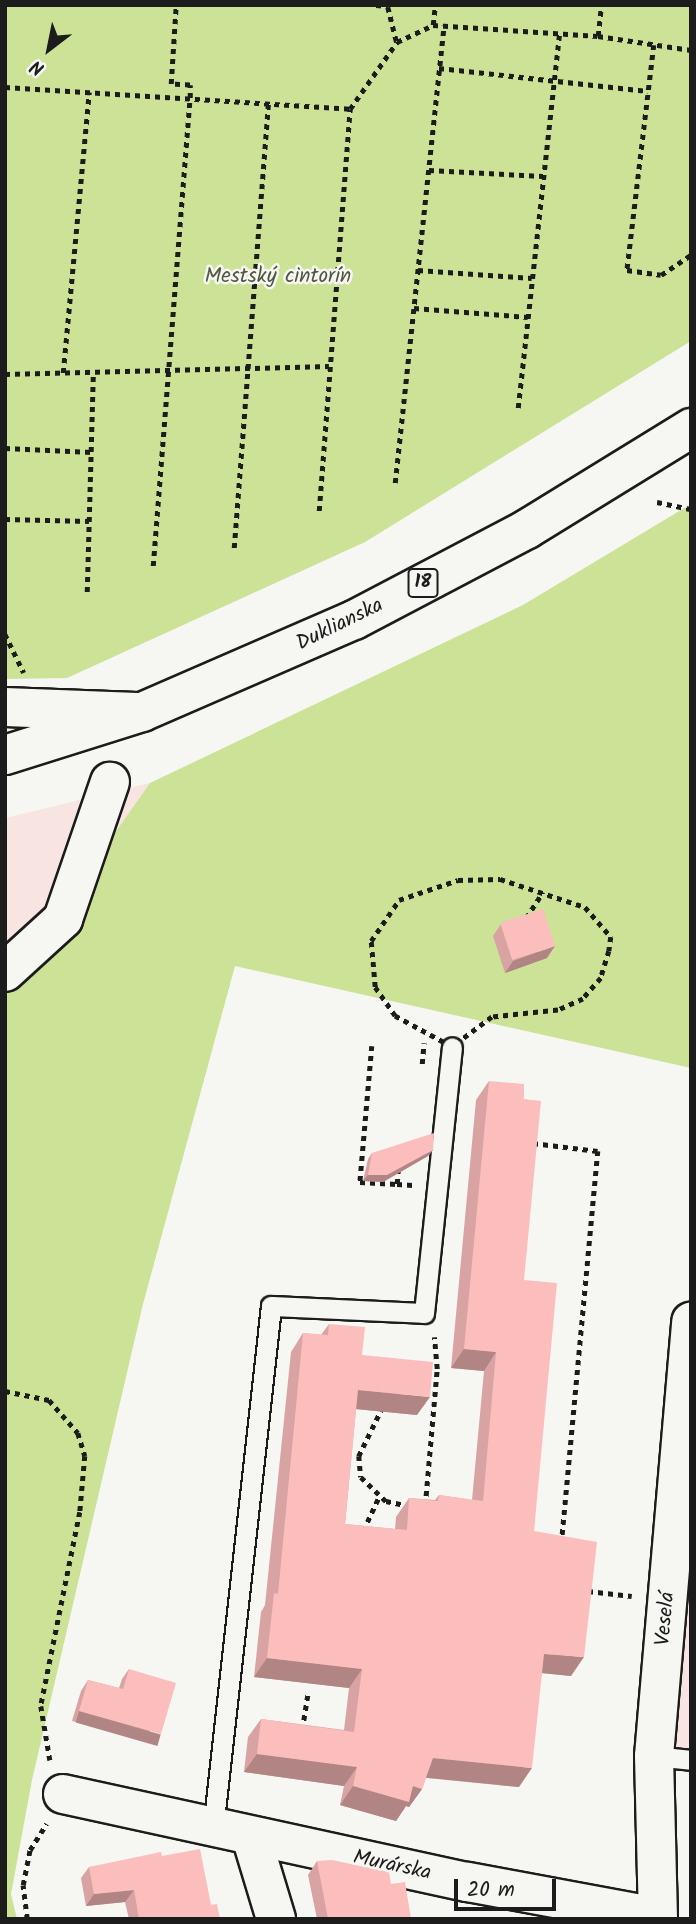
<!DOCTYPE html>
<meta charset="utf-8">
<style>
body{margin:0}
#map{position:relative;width:696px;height:1924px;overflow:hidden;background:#f6f6f2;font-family:Kalam,sans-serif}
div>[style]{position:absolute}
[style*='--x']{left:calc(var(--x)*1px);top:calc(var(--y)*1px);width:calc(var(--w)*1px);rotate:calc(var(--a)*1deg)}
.built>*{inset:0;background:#f8e5e2}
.green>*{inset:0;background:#cce297}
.path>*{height:4.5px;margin-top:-2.25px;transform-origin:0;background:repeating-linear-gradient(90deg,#1c1c1c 0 5px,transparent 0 10px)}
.roads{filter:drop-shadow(2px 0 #1c1c1c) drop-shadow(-2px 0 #1c1c1c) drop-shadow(0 2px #1c1c1c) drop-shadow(0 -2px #1c1c1c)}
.service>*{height:19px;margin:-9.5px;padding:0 9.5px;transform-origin:9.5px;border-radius:9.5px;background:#f6f6f2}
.minor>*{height:38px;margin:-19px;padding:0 19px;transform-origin:19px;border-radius:19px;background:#f6f6f2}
.tertiary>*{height:38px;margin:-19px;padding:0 19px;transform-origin:19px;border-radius:19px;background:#f6f6f2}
.primary>*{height:38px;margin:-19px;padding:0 19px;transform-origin:19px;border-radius:19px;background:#f6f6f2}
.wall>*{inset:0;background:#d8a3a2}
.shaded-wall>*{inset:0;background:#b08584;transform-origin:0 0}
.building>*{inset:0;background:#fbbebc;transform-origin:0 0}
span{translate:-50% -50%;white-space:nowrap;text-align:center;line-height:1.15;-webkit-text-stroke:5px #f6f6f2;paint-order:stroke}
.shield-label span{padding:2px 5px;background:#f6f6f2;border:2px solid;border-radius:5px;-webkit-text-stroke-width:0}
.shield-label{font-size:19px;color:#1c1c1c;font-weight:700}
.park-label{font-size:21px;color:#515741}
.street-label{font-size:21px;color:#1c1c1c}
.frame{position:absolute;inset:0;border:7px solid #1c1c1c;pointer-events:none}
.north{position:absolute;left:14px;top:14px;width:70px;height:70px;-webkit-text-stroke:5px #f6f6f2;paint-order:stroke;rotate:212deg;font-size:19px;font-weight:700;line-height:28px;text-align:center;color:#1c1c1c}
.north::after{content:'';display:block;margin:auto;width:24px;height:32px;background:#1c1c1c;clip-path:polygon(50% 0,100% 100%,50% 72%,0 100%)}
.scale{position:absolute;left:454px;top:1879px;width:102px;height:32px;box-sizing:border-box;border:4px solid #1c1c1c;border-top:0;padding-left:9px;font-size:21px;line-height:24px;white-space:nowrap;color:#1c1c1c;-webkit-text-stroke:5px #f6f6f2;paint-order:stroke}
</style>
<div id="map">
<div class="built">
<div style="clip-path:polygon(150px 783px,15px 981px,5px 989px,5px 818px)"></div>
<div style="clip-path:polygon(691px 1372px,691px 1760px,654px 1756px)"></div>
</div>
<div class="green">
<div style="clip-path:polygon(5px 5px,691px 5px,691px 341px,365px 542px,67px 678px,5px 679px)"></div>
<div style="clip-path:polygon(691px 504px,691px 1068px,235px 966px,143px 1304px,32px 1780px,11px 1894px,17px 1919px,5px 1919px,5px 989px,150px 783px,523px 605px)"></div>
</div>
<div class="path">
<div style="--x:376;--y:5;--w:12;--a:5"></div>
<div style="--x:388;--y:7;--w:36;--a:76"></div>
<div style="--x:433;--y:25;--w:20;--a:-84"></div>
<div style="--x:598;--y:36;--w:31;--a:-84"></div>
<div style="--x:654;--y:45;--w:227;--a:96.8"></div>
<div style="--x:627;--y:270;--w:34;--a:8"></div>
<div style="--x:661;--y:275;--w:36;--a:-34"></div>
<div style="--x:439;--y:68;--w:210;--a:6.3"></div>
<div style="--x:5;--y:87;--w:346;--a:3.6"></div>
<div style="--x:350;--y:109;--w:82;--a:-55"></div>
<div style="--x:397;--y:42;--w:40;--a:-25"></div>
<div style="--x:433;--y:25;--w:165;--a:3.8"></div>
<div style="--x:598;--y:36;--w:94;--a:8.6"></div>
<div style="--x:429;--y:170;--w:114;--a:3"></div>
<div style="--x:418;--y:270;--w:114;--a:4"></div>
<div style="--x:414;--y:308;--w:114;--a:4.5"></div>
<div style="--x:63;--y:373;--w:282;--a:-84.7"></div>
<div style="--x:5;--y:374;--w:324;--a:-1.4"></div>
<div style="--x:518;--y:408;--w:376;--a:-83.7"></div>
<div style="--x:5;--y:448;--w:87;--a:2.6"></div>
<div style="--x:395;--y:483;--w:460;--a:-83.9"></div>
<div style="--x:657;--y:502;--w:35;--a:12"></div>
<div style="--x:319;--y:511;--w:403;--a:-85.6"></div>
<div style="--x:5;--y:519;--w:84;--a:1.4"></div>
<div style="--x:234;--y:548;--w:445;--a:-85.6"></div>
<div style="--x:153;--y:566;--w:469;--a:-85.5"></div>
<div style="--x:190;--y:98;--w:13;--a:-90"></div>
<div style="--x:190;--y:85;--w:19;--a:-177"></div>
<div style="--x:171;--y:84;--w:79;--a:-86.4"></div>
<div style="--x:87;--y:592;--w:219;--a:-88.4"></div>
<div style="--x:5;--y:634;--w:43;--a:64"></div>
<div style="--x:500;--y:879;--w:89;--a:18.2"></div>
<div style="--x:585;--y:907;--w:40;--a:49"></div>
<div style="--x:611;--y:937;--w:14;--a:98"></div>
<div style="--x:609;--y:951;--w:28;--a:107"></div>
<div style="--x:601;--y:978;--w:28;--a:131"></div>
<div style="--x:583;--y:999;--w:27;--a:156"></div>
<div style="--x:558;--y:1010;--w:66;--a:173.9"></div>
<div style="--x:492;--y:1017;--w:50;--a:143.1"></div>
<div style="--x:452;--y:1047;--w:65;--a:-151.5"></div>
<div style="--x:395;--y:1016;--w:35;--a:-125"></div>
<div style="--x:375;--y:987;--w:46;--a:-95"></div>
<div style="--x:371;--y:941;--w:50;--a:-55.7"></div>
<div style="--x:399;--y:900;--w:62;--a:-18.7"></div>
<div style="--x:458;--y:880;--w:42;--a:-1.4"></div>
<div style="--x:526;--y:918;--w:31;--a:-57"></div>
<div style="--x:372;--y:1046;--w:137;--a:95"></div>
<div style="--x:360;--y:1182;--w:37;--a:3"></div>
<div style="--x:397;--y:1184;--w:14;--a:-86"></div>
<div style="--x:422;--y:1064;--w:21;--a:-85"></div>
<div style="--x:533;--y:1143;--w:65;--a:7"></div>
<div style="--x:598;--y:1151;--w:391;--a:95.3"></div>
<div style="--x:397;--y:1184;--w:16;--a:4"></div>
<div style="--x:5;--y:1391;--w:45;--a:11.6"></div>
<div style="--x:49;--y:1400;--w:44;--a:48.7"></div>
<div style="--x:78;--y:1433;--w:24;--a:73"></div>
<div style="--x:85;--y:1456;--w:56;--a:95.1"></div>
<div style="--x:80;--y:1512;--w:198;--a:101.4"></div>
<div style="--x:41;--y:1706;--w:55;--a:80.5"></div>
<div style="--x:383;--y:1407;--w:55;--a:116.1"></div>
<div style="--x:359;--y:1456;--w:21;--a:85"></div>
<div style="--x:361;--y:1477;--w:35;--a:44"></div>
<div style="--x:386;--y:1501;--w:24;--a:12"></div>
<div style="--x:425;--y:1506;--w:138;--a:-85"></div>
<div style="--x:437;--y:1369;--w:32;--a:-95"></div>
<div style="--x:363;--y:1531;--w:38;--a:-65"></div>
<div style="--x:588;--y:1591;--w:44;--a:6.5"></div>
<div style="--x:302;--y:1730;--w:37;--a:-81"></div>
<div style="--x:27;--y:1919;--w:34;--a:-97"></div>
<div style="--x:23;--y:1885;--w:36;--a:-79"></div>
<div style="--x:30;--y:1850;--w:31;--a:-58"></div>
</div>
<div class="roads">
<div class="service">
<div style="--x:654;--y:1756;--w:37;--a:6"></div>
<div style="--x:213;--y:1829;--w:526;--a:-83.67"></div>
<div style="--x:271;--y:1306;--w:153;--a:2.6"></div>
<div style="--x:424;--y:1313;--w:267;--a:-84"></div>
</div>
<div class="minor">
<div style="--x:5;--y:972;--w:79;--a:-42.4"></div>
<div style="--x:63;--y:919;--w:145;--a:-71.1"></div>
<div style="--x:63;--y:1794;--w:414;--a:12.3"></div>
<div style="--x:468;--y:1882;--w:192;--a:10.5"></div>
<div style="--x:251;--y:1836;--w:87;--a:73.2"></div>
<div style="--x:658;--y:1919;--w:163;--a:-91.4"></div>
<div style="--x:654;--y:1756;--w:436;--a:-85.1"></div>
</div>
<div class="tertiary">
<div style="--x:5;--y:707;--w:132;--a:2.2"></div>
</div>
<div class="primary">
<div style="--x:5;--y:755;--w:144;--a:-17.4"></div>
<div style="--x:142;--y:712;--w:231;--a:-23.5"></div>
<div style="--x:354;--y:620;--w:195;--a:-27.7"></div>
<div style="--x:527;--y:529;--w:193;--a:-31.6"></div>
</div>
</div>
<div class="wall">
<div style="clip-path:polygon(501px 924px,547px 958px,505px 973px,493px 936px)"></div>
<div style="clip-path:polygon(489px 1081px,524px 1099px,524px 1280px,534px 1531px,571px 1676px,542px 1673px,519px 1787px,426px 1778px,422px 1789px,409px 1807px,406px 1806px,396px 1821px,340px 1805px,344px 1786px,244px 1772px,248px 1737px,261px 1719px,344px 1730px,349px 1688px,254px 1677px,261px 1612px,265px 1605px,291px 1352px,303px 1333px,321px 1335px,329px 1324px,362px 1355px,417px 1415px,356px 1409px,345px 1524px,395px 1529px,396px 1517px,409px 1498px,435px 1500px,439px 1495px,472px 1500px,484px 1371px,451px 1368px,476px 1100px)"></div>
<div style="clip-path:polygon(433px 1150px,428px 1156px,383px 1182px,363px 1181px,368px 1159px,372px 1153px)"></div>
<div style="clip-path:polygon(129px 1669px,154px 1744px,72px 1721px,81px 1691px,88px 1680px,119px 1688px,122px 1679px)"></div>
<div style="clip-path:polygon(162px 1856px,211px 1905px,220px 1919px,129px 1919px,125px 1902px,86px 1906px,81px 1878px,89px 1867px)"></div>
<div style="clip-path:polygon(317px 1861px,391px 1884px,411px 1919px,317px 1919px,308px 1875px)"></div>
</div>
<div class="shaded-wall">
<div style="clip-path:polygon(555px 946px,547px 958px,505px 973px,513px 961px)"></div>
<div style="clip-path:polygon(433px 1150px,428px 1156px,383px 1182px,363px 1181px,368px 1175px)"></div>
<div style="clip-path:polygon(464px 1349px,496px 1352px,484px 1371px,451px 1368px)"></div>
<div style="clip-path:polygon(358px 1390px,430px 1397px,417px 1415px,345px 1408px)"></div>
<div style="clip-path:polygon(544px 1654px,584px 1657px,571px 1676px,531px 1672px)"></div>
<div style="clip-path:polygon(267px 1658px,362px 1669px,349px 1688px,254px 1677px)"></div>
<div style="left:79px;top:1711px;width:85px;height:12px;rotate:16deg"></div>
<div style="clip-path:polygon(257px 1754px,357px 1767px,344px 1786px,244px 1772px)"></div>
<div style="clip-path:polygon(433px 1758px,532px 1768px,519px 1787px,420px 1777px)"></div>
<div style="clip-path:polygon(353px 1786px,413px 1786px,422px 1789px,409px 1807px,406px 1806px,396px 1821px,340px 1805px)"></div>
<div style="clip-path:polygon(134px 1890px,125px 1902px,86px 1906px,94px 1894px)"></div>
</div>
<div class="building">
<div style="left:543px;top:909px;width:39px;height:45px;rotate:72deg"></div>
<div style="clip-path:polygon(489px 1081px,524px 1084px,524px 1099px,541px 1101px,524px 1280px,557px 1283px,534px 1531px,597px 1542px,584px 1657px,544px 1654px,532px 1768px,433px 1758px,422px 1789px,413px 1786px,409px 1802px,353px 1786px,357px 1767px,257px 1754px,261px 1719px,354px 1732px,362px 1669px,267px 1658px,274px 1593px,278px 1594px,303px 1333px,328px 1335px,329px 1324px,365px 1327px,362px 1355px,433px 1362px,430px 1397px,358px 1390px,345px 1524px,407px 1530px,409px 1498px,438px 1501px,439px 1495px,483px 1501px,496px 1352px,464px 1349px)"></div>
<div style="clip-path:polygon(434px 1133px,433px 1150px,387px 1175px,368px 1175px,372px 1153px)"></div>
<div style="clip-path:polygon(129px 1669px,176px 1683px,161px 1734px,79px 1711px,88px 1680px,123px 1689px)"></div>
<div style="clip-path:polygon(200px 1849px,211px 1905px,217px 1904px,220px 1919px,153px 1919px,152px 1917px,139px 1919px,134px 1890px,94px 1894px,89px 1867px,161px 1852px,162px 1856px)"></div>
<div style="clip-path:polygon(332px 1860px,389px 1872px,391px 1884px,405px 1882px,411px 1919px,328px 1919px,317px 1861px)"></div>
</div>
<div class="shield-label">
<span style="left:423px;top:583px">18</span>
</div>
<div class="park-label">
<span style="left:278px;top:277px">Mestský cintorín</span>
</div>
<div class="street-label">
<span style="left:340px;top:625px;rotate:-26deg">Duklianska</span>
<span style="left:666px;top:1619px;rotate:-85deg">Veselá</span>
<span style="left:392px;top:1866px;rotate:12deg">Murárska</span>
</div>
<div class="frame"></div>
<div class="north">N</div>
<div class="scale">20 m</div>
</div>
